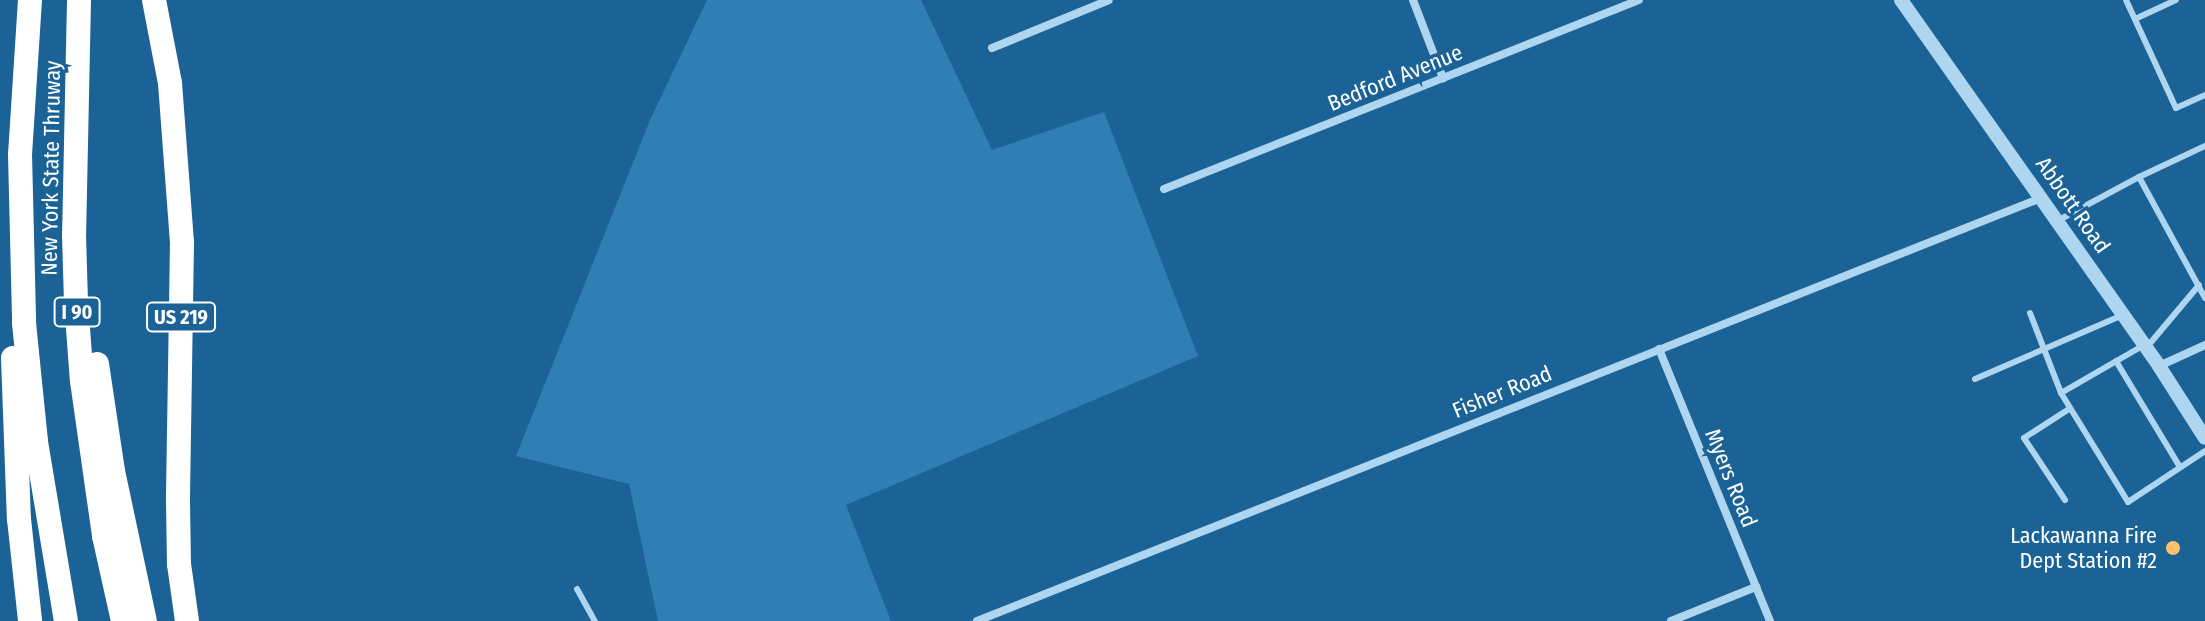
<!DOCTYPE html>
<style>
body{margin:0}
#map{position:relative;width:2205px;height:621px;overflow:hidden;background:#1b6396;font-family:"Fira Sans Condensed",sans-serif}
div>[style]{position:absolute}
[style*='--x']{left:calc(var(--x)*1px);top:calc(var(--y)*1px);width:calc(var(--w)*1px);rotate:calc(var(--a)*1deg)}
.green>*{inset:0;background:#2f7eb4}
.service>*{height:6px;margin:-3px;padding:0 3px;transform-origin:3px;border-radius:3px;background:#afd6f0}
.minor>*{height:8px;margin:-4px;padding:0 4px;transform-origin:4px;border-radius:4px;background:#afd6f0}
.tertiary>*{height:14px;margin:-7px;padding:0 7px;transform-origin:7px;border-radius:7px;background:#afd6f0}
.motorway>*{height:24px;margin:-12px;padding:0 12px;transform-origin:12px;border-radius:12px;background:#fff}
.dots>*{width:22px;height:22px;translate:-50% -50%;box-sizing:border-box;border:4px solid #1b6396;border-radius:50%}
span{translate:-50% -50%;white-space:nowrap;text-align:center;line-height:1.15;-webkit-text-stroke:7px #1b6396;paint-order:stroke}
.shield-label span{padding:2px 6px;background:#1b6396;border:2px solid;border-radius:6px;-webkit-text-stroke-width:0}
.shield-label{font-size:20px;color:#fff;font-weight:700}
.street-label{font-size:22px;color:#fff}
.poi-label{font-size:22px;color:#fff}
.right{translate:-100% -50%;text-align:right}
</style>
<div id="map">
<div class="green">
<div style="clip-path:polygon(707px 0,921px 0,992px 150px,1104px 112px,1198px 356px,846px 505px,891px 621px,658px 621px,629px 484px,516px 456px,650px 120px)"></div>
</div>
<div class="service">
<div style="--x:2126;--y:0;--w:119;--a:65.2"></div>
<div style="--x:2176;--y:108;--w:32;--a:-24"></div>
<div style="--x:2135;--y:19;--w:45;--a:-24.9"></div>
<div style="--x:2139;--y:177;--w:73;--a:-25.2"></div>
<div style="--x:2059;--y:220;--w:91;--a:-28.3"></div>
<div style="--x:2139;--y:177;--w:138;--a:61.4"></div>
<div style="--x:2030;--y:313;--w:86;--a:68.8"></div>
<div style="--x:2061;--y:393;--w:128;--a:58.4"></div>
<div style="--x:2128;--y:502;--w:92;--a:-33.5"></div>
<div style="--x:2147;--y:347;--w:81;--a:-50"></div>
<div style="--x:2116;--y:361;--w:124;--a:58.9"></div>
<div style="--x:1975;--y:379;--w:161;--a:-23.4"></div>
<div style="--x:2061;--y:393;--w:96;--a:-30"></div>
<div style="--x:2065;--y:500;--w:74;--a:-123.5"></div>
<div style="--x:2024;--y:438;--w:54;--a:-32.8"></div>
<div style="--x:577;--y:589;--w:37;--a:61"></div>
</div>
<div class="minor">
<div style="--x:1413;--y:0;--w:84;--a:69"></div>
<div style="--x:992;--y:48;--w:126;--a:-22.3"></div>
<div style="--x:1164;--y:189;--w:511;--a:-21.7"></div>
<div style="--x:1659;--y:349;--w:294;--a:67.8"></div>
<div style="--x:2159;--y:366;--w:51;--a:-24.5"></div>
<div style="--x:977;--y:621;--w:1145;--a:-21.68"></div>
<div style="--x:1671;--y:621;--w:92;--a:-21.8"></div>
</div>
<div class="tertiary">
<div style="--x:1901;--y:0;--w:448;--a:54.8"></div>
<div style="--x:2159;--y:366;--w:85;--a:57.4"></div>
</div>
<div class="motorway">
<div style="--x:30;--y:0;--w:154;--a:93.7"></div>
<div style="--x:20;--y:154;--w:169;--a:88.6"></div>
<div style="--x:24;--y:323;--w:120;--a:84.2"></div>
<div style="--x:36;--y:442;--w:181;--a:80.5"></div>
<div style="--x:79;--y:0;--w:235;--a:91.2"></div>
<div style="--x:74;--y:235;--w:67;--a:88.3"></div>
<div style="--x:76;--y:302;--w:79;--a:85.7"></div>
<div style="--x:82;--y:381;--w:157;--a:81.9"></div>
<div style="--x:104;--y:536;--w:87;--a:77.4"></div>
<div style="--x:154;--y:0;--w:85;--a:79.1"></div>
<div style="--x:170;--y:83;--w:159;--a:85.7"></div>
<div style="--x:182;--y:242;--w:260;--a:90.9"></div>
<div style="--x:178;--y:502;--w:62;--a:89.1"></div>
<div style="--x:179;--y:564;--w:58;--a:82"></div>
<div style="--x:13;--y:358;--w:161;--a:87.9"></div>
<div style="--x:19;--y:519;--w:103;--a:83.8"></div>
<div style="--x:97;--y:364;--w:108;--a:81.5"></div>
<div style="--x:113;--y:471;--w:153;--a:78"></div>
</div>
<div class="dots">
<div style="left:2173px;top:548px;background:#ffc06e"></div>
</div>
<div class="shield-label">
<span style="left:77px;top:312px">I 90</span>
<span style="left:181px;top:317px">US 219</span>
</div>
<div class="street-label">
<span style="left:1395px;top:78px;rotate:-22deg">Bedford Avenue</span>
<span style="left:51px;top:168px;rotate:-89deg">New York State Thruway</span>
<span style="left:2073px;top:205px;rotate:55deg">Abbott Road</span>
<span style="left:1502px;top:392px;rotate:-22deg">Fisher Road</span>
<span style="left:1731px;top:478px;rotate:68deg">Myers Road</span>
</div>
<div class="poi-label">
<span class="right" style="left:2157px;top:548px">Lackawanna Fire<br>Dept Station #2</span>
</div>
</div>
